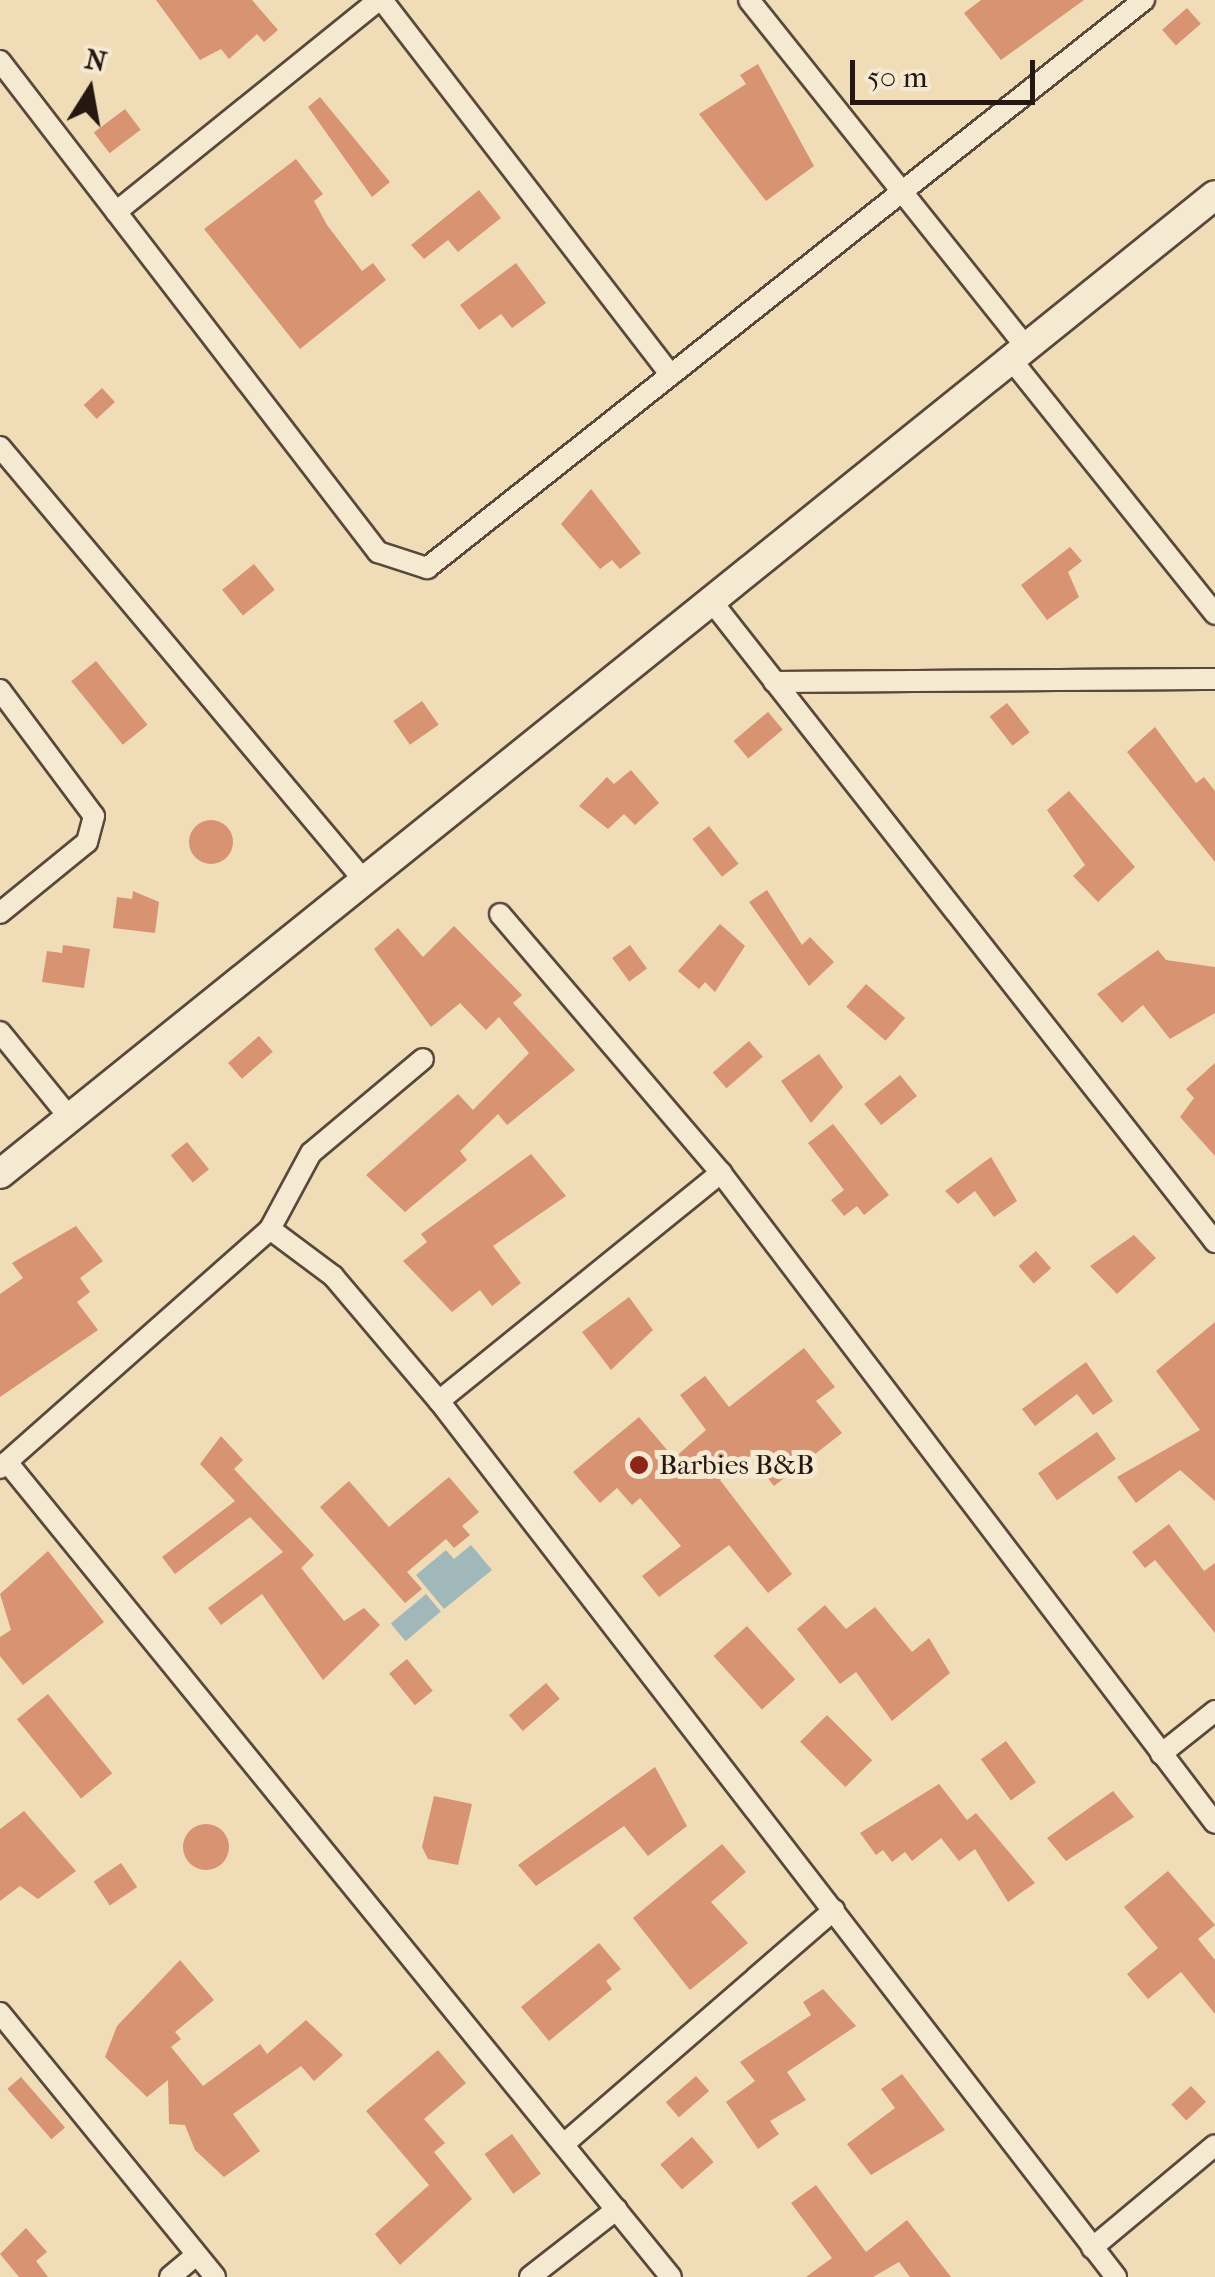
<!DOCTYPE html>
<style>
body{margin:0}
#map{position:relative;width:1215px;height:2277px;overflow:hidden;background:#f0ddb8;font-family:"IM FELL French Canon",serif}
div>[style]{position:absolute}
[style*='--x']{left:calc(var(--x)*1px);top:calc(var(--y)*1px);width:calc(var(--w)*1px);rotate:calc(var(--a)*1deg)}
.water>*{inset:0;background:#a1b8bb;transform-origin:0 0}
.building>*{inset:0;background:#d79372;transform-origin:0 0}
.round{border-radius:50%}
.roads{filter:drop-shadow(2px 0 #59483b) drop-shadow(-2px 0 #59483b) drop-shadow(0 2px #59483b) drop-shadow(0 -2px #59483b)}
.street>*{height:20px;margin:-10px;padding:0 10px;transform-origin:10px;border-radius:10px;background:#f5e9d1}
.secondary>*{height:28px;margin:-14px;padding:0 14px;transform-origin:14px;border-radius:14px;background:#f5e9d1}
.dots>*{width:28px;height:28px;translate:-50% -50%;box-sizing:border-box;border:5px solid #f5e9d1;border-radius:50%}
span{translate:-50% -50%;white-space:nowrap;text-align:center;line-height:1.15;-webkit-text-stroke:10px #f5e9d1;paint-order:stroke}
.poi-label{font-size:28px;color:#271711}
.left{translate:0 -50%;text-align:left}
.north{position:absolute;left:40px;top:40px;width:100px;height:100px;-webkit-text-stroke:8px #f5e9d1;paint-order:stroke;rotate:11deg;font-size:28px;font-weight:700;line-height:40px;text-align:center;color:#271711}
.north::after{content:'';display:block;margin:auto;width:35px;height:45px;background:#271711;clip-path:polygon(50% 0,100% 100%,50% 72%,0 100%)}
.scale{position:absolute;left:850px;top:60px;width:185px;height:45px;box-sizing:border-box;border:5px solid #271711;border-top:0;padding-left:12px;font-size:30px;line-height:35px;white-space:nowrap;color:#271711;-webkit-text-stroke:8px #f5e9d1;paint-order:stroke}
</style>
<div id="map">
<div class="water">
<div style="clip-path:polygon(471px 1545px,492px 1570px,444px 1609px,416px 1575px,446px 1550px,454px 1559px)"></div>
<div style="left:426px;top:1594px;width:23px;height:46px;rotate:50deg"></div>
</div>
<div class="building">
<div style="clip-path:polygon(156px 0,252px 0,278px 30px,264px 42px,257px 34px,229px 59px,221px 49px,200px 60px)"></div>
<div style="clip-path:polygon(981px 0,1084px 0,1001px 60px,964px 13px)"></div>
<div style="left:1187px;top:8px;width:21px;height:33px;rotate:49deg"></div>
<div style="clip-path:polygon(758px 64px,814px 166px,766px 201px,699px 114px,746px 84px,740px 75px)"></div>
<div style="clip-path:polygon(320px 97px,390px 182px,372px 197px,308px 107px)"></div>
<div style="left:125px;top:109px;width:26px;height:39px;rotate:53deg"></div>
<div style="clip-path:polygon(296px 159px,323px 194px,314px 201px,327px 225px,362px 271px,373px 263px,386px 280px,300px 349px,204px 229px)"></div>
<div style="clip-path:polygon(479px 190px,501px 218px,458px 252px,448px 240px,424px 259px,411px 245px)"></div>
<div style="clip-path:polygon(516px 263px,546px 303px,512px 328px,501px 314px,479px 330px,460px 305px)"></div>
<div style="left:102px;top:388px;width:19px;height:25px;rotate:47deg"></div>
<div style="clip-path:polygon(591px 489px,641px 553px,620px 569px,612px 560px,600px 569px,561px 524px)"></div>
<div style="clip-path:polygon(1070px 547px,1082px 561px,1068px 572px,1079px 597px,1047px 620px,1021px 585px)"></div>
<div style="left:254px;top:564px;width:33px;height:41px;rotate:51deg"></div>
<div style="left:96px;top:661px;width:82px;height:32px;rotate:51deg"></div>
<div style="left:422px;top:701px;width:29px;height:35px;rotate:55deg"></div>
<div style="left:1007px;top:703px;width:37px;height:22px;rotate:52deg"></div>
<div style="left:768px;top:712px;width:23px;height:45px;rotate:50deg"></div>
<div style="clip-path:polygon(1155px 727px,1196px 783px,1204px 777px,1215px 791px,1215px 862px,1127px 752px)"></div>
<div style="clip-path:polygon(631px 770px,659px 803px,635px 825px,624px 814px,608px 829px,579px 806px,607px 777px,614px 784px)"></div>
<div style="clip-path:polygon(1069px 791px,1135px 867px,1098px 902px,1073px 876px,1085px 865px,1047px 810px)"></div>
<div class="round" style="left:189px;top:820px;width:44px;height:44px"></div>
<div style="left:709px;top:826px;width:48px;height:21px;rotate:52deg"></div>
<div style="clip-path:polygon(767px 890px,802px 945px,810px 937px,834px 962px,809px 986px,749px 902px)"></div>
<div style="clip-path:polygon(133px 891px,159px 902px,155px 933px,113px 928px,117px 897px,132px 899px)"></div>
<div style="clip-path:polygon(720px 924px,745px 946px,715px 992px,705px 982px,699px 989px,678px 971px)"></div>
<div style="clip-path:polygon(454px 926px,522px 995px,513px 1003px,575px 1070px,507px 1125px,498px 1114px,460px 1151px,467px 1160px,405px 1212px,366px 1175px,458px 1094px,473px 1110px,529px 1053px,499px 1017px,486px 1030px,460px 1003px,431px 1027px,374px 949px,398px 928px,423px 957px)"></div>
<div style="clip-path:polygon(63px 945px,90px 949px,84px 988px,42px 982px,47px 951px,62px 953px)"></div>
<div style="left:630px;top:945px;width:29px;height:22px;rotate:54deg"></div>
<div style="clip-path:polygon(1158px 950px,1166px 960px,1215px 967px,1215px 1013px,1170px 1039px,1143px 1005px,1122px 1023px,1097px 994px)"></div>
<div style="left:866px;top:984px;width:52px;height:30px;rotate:41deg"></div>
<div style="left:259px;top:1036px;width:21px;height:41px;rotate:49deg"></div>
<div style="left:749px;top:1041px;width:21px;height:48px;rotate:49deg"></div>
<div style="clip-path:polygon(819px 1054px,843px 1087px,811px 1123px,781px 1081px)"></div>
<div style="clip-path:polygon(1215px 1063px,1215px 1156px,1180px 1117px,1194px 1098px,1186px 1089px)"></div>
<div style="left:900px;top:1075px;width:27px;height:46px;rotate:51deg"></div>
<div style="clip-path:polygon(833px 1124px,889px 1195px,864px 1215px,857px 1206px,844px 1216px,831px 1200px,844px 1190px,808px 1143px)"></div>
<div style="left:187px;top:1142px;width:35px;height:21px;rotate:51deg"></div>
<div style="clip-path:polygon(531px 1154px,566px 1196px,493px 1246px,521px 1283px,492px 1306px,480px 1290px,452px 1312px,403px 1261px,427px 1242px,421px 1234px)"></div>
<div style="clip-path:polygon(991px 1157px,1017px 1201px,994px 1217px,975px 1191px,958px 1204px,945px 1191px)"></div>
<div style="clip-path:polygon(76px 1226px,103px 1261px,80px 1278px,90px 1292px,77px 1302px,98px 1330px,0 1397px,0 1294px,23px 1278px,12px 1263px)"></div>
<div style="clip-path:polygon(1134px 1235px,1156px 1258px,1117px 1294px,1090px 1266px)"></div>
<div style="left:1036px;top:1251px;width:23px;height:23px;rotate:49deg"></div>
<div style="clip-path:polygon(629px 1297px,653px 1330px,611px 1370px,582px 1332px)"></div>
<div style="clip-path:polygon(1215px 1322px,1215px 1501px,1180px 1470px,1136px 1503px,1117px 1477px,1200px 1430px,1156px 1371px)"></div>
<div style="clip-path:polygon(804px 1348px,835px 1387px,816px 1401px,842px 1433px,774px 1486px,750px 1456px,720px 1480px,792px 1574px,768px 1593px,729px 1545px,659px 1597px,642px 1576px,681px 1546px,640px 1498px,632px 1505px,617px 1488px,600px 1503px,573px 1472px,639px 1417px,674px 1458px,706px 1430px,680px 1395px,705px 1376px,729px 1407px)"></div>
<div style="clip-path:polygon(1086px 1362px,1113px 1401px,1093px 1415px,1077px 1394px,1035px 1426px,1022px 1409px)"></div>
<div style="left:1097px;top:1432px;width:33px;height:72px;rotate:55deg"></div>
<div style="clip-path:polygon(221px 1436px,243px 1460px,234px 1469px,314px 1555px,301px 1568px,344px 1621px,364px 1608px,380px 1625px,323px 1680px,262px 1594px,221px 1625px,208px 1608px,283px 1552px,250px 1517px,175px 1574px,162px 1557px,235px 1501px,200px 1464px)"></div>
<div style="clip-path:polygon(449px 1477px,479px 1512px,462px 1526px,470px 1535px,454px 1548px,446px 1539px,407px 1572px,422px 1589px,405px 1603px,320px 1507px,349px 1481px,389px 1527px)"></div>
<div style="clip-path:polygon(1169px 1524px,1204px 1571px,1215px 1563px,1215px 1633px,1155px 1560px,1145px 1568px,1132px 1552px)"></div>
<div style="clip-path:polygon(48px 1551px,104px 1622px,23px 1685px,0 1656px,0 1637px,11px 1630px,0 1594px)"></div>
<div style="clip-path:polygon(825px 1605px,846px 1629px,875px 1607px,912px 1652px,929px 1638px,950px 1673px,892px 1721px,856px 1672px,840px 1684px,797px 1629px)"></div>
<div style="left:747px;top:1626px;width:72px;height:45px;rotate:48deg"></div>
<div style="left:407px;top:1659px;width:41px;height:23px;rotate:51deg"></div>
<div style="left:546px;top:1683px;width:21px;height:49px;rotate:49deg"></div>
<div style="left:48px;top:1694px;width:102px;height:40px;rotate:51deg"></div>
<div style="left:827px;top:1715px;width:64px;height:38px;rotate:45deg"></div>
<div style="left:1006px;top:1741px;width:51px;height:31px;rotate:54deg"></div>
<div style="clip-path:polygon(655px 1767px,687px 1826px,648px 1856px,624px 1826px,536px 1886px,518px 1865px)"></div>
<div style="clip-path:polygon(939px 1784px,967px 1820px,976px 1813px,1035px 1883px,1008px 1902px,975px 1849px,959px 1861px,941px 1838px,912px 1861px,905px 1852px,892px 1862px,883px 1850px,876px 1855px,860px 1833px)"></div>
<div style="clip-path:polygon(1113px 1791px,1134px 1817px,1066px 1861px,1047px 1838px)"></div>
<div style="clip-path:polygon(434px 1796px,472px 1804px,458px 1865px,428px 1859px,422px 1847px)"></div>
<div style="clip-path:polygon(24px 1811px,76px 1871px,38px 1899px,20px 1886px,0 1901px,0 1829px)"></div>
<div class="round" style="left:183px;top:1824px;width:46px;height:46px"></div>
<div style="clip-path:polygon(722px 1844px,746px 1872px,711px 1902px,748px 1943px,690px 1990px,633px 1918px)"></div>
<div style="left:121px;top:1863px;width:29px;height:33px;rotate:56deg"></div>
<div style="clip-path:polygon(1168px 1871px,1215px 1925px,1198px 1939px,1215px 1960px,1215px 2014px,1181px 1972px,1148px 1999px,1127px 1974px,1158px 1948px,1124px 1907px)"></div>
<div style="clip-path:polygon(599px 1943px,621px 1969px,606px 1981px,612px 1989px,549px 2041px,521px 2007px)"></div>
<div style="clip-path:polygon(180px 1960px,214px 2000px,175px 2032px,181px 2039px,171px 2047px,203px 2086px,260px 2044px,267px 2054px,306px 2020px,343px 2055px,314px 2081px,301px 2066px,233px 2114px,260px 2151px,224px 2177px,195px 2150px,185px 2125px,169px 2124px,168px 2080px,147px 2097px,105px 2057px,117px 2026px)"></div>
<div style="clip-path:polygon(823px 1989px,856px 2026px,787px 2072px,806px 2100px,770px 2121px,779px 2134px,758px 2149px,726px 2102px,755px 2081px,740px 2062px,811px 2015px,803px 2002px)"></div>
<div style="clip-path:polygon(438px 2050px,466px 2083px,424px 2119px,445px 2143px,434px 2152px,472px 2199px,400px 2265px,375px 2234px,429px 2185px,366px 2111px)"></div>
<div style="clip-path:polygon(902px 2074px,945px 2130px,871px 2175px,847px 2144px,895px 2108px,881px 2089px)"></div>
<div style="left:696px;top:2076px;width:20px;height:40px;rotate:49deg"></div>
<div style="left:21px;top:2077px;width:67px;height:18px;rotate:49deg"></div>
<div style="left:1191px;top:2086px;width:22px;height:27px;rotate:47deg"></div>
<div style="left:512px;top:2134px;width:49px;height:34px;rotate:54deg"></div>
<div style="left:692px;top:2137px;width:33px;height:42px;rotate:49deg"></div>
<div style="clip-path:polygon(816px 2185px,866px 2252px,907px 2220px,951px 2277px,910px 2277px,899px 2262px,873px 2277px,806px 2277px,832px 2258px,791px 2203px)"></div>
<div style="clip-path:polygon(26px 2228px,47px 2252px,36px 2261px,48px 2277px,19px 2277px,0 2254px)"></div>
</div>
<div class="roads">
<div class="street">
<div style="--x:382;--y:0;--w:473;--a:52.4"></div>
<div style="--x:749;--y:0;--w:443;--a:51.4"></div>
<div style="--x:0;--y:61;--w:620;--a:52.41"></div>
<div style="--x:378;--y:552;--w:52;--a:18.1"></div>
<div style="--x:427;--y:568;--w:915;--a:-38.39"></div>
<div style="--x:116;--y:212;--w:338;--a:-38.9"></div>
<div style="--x:1010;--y:358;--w:328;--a:51.3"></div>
<div style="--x:0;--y:447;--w:563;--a:49.97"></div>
<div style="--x:709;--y:598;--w:819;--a:51.84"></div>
<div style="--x:774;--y:682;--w:441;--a:-0.4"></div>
<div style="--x:0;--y:690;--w:157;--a:53.3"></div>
<div style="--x:94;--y:816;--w:27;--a:105"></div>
<div style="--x:87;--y:842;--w:112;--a:140.8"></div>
<div style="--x:500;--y:914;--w:340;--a:49.5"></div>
<div style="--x:721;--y:1173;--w:816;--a:52.77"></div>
<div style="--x:0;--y:1032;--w:111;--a:50.9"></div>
<div style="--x:270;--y:1229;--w:79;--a:36.7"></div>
<div style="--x:333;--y:1276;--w:164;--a:49.7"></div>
<div style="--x:439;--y:1401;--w:1107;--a:52.3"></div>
<div style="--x:439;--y:1401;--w:363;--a:-39"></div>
<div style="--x:7;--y:1462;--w:1051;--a:50.83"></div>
<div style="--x:0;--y:1468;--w:361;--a:-41.5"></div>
<div style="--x:270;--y:1229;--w:86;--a:-61.7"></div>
<div style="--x:311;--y:1153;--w:146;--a:-40"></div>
<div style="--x:1161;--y:1754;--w:69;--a:-38.5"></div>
<div style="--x:0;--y:2013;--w:340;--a:50.8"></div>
<div style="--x:565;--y:2143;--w:356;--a:-40.9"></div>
<div style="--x:1092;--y:2248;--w:160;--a:-39.9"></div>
<div style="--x:170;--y:2277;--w:34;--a:-40"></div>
<div style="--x:530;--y:2277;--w:110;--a:-38"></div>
</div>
<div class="secondary">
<div style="--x:0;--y:1174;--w:1560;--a:-38.86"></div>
</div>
</div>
<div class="dots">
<div style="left:639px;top:1465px;background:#8f2418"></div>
</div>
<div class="poi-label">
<span class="left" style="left:659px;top:1465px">Barbies B&amp;B</span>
</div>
<div class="north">N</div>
<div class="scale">50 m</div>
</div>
